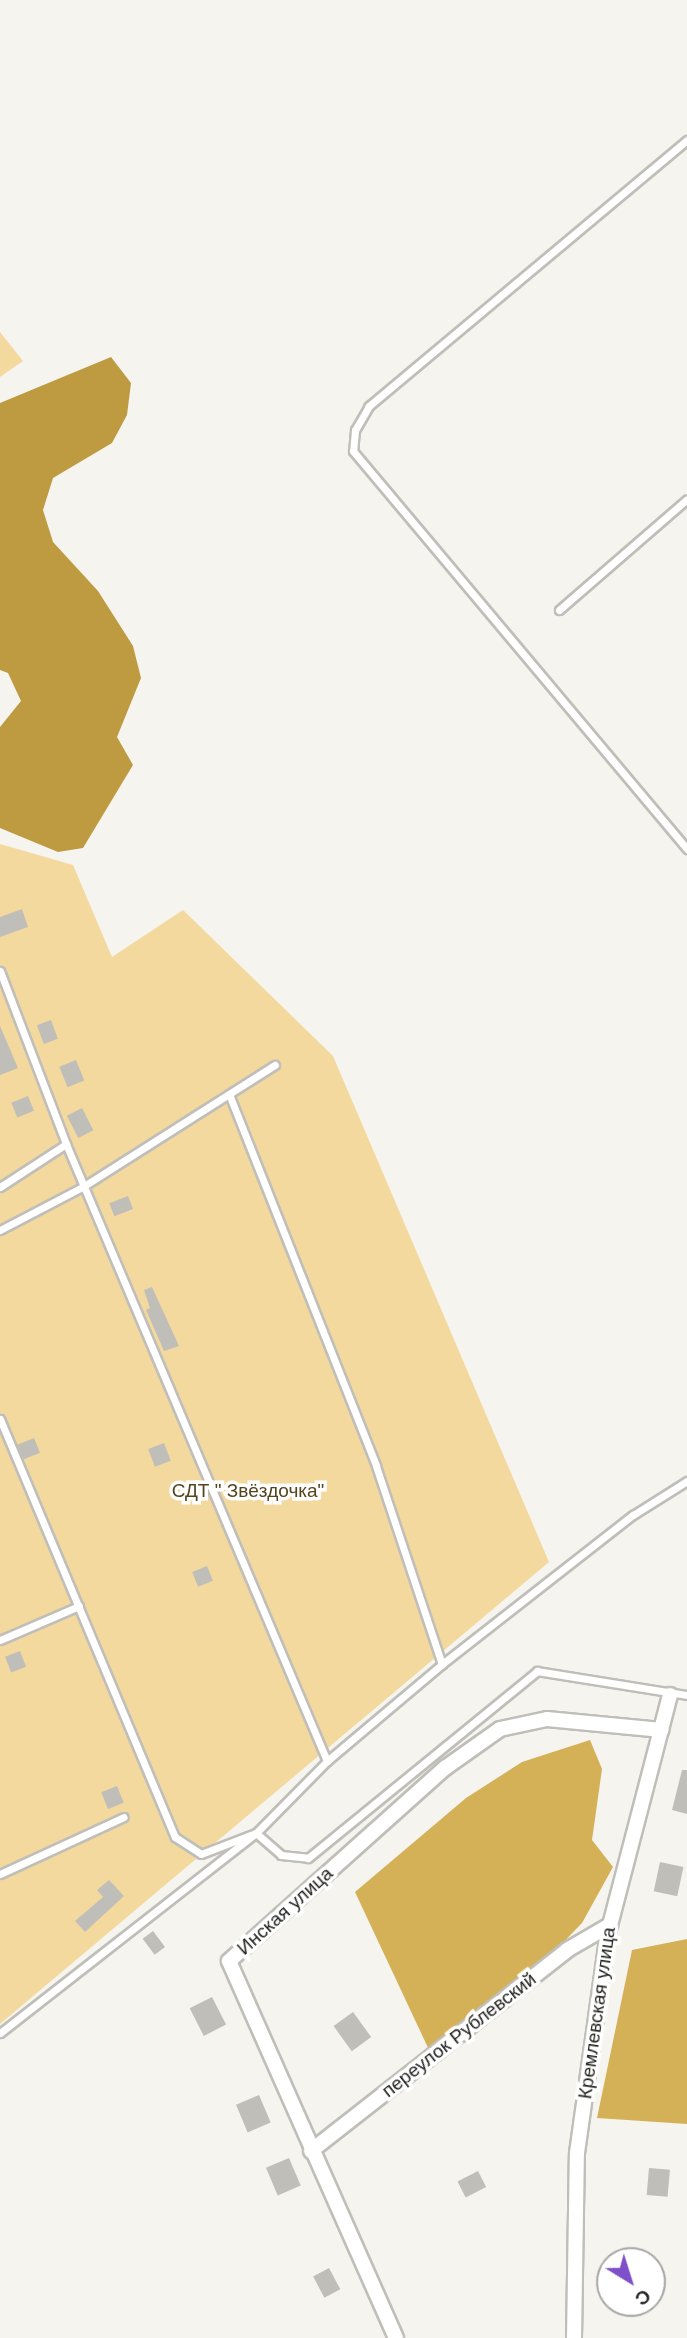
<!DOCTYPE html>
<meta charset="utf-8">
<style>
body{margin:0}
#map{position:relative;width:687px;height:2338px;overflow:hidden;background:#f6f4ef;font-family:Helvetica,sans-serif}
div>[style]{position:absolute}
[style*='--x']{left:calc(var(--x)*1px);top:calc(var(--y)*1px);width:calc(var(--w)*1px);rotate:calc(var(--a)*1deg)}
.green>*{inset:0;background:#f3d99e}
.forest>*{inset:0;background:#d4b057}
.water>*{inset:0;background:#be9b40}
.building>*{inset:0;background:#c0beb9;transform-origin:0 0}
.roads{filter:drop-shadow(2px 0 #c0beb9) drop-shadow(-2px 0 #c0beb9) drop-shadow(0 2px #c0beb9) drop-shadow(0 -2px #c0beb9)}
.service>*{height:7px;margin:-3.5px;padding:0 3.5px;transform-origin:3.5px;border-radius:3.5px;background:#fff}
.minor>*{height:14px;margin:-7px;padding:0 7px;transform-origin:7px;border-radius:7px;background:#fff}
span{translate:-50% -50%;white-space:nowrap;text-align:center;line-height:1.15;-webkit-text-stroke:7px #fff;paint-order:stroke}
.park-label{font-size:19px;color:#54451f}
.street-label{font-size:19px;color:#232321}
.north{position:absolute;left:596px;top:2247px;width:70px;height:70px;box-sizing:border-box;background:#fff;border:2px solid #a7a7a6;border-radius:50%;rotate:142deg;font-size:19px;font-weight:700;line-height:28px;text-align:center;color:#232321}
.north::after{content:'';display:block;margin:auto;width:24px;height:32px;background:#7d4fc8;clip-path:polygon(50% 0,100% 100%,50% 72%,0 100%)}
</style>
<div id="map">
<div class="green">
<div style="clip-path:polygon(0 332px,23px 361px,0 377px)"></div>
<div style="clip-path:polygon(0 844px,73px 865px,112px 957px,183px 910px,333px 1056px,549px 1562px,0 2024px)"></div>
</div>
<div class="forest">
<div style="clip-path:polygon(590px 1740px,602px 1769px,592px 1840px,613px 1867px,582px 1923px,517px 1990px,430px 2052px,355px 1892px,466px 1798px,522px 1762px)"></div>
<div style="clip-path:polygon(687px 1939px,687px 2124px,597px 2118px,632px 1950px)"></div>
</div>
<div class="water">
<div style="clip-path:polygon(111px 357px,131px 383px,127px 415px,112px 443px,53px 478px,43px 510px,53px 542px,98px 591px,133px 646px,141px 678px,117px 737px,133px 765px,83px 848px,58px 852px,0 828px,0 727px,21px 701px,8px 673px,0 670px,0 403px)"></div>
</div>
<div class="building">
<div style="clip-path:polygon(22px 909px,28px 927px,0 937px,0 917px)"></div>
<div style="left:51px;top:1020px;width:20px;height:15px;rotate:70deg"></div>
<div style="clip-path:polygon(0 1026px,18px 1068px,0 1075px)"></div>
<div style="left:76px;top:1060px;width:22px;height:18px;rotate:68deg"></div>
<div style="left:28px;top:1096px;width:16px;height:18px;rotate:68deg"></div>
<div style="left:82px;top:1108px;width:25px;height:17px;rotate:63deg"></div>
<div style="left:128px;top:1196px;width:14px;height:20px;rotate:69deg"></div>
<div style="clip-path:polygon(152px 1287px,179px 1346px,164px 1351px,146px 1310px,150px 1308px,144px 1290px)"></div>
<div style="left:34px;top:1438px;width:16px;height:18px;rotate:68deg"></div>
<div style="left:164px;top:1443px;width:19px;height:17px;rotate:69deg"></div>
<div style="left:207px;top:1566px;width:16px;height:16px;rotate:68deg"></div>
<div style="left:20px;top:1651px;width:17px;height:16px;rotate:69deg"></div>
<div style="clip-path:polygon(682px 1770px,687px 1770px,687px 1814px,672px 1810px)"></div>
<div style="left:117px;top:1786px;width:18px;height:17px;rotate:68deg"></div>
<div style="left:660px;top:1862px;width:24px;height:30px;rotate:12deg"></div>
<div style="clip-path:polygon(109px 1880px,124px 1896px,85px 1932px,75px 1921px,103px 1897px,97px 1890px)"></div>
<div style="left:153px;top:1931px;width:20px;height:13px;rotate:53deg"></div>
<div style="left:212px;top:1997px;width:31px;height:25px;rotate:63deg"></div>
<div style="left:353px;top:2012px;width:31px;height:24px;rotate:54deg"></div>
<div style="left:259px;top:2095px;width:30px;height:25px;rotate:67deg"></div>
<div style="left:289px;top:2158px;width:30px;height:25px;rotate:67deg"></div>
<div style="left:649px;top:2168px;width:21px;height:27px;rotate:5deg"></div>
<div style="left:478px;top:2171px;width:18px;height:23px;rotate:63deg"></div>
<div style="left:329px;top:2268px;width:24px;height:18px;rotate:62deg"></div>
</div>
<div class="roads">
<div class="service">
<div style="--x:687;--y:140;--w:415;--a:140.1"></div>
<div style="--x:369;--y:406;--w:28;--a:120"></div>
<div style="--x:355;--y:430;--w:21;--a:95"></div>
<div style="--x:353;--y:451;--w:520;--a:50"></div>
<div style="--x:559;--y:610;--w:169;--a:-40.9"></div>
<div style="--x:0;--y:971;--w:185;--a:69.1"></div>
<div style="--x:66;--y:1144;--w:670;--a:67.07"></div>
<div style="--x:229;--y:1094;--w:400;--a:68.4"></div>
<div style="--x:376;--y:1466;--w:209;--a:71.6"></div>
<div style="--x:0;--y:1187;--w:79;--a:-33.1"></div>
<div style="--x:0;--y:1230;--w:95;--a:-27.6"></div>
<div style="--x:84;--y:1186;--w:226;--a:-32.4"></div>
<div style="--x:0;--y:1419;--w:453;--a:67.3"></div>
<div style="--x:175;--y:1837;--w:31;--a:33"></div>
<div style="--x:201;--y:1854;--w:59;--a:-20.9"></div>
<div style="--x:256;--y:1833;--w:101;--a:-45.4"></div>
<div style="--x:327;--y:1761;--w:150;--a:-40.1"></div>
<div style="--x:442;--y:1664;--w:242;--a:-38"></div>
<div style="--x:633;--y:1515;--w:64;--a:-32.2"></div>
<div style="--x:0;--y:1640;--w:86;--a:-23.3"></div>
<div style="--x:0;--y:1874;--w:136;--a:-24.7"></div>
<div style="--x:0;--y:2033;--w:325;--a:-38"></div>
<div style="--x:256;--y:1833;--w:33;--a:41"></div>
<div style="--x:281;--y:1855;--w:27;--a:6"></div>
<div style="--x:308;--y:1858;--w:296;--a:-39.2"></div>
<div style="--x:537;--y:1671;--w:152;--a:9.1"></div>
</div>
<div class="minor">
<div style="--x:311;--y:2151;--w:325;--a:-38.1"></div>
<div style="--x:567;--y:1950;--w:50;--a:-30.2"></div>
<div style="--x:396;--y:2338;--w:412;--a:-113.9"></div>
<div style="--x:229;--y:1961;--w:290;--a:-41.8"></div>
<div style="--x:445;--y:1768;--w:67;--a:-35.3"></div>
<div style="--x:500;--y:1729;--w:48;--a:-12"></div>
<div style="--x:547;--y:1719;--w:115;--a:5.5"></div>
<div style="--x:574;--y:2338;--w:185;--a:-89.1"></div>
<div style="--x:577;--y:2153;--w:222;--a:-82"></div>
<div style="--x:608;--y:1933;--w:246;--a:-75.4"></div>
</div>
</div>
<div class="park-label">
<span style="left:248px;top:1491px">СДТ " Звёздочка"</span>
</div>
<div class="street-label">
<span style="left:285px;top:1911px;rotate:-42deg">Инская улица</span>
<span style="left:597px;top:2013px;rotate:-82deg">Кремлевская улица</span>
<span style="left:459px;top:2035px;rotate:-38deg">переулок Рублевский</span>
</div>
<div class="north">С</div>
</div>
